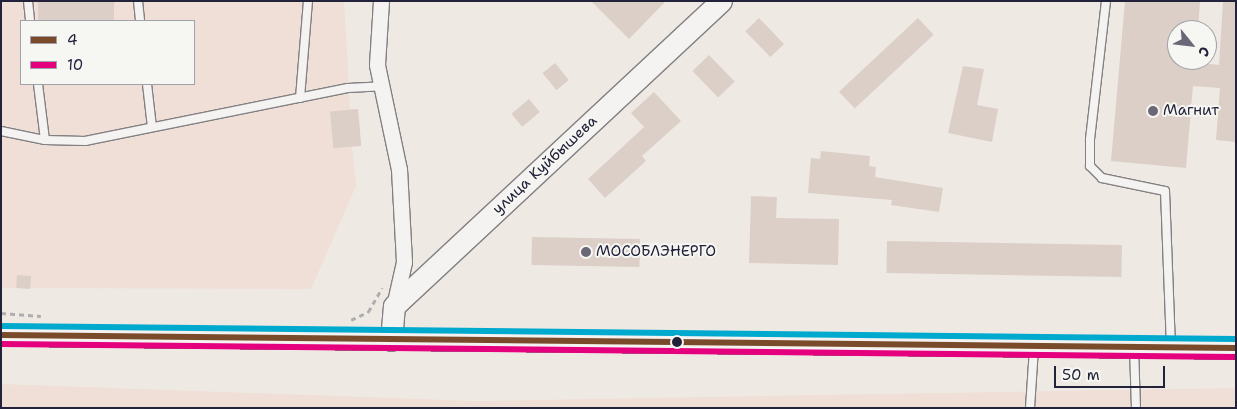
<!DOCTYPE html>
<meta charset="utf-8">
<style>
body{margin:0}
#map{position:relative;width:1237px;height:409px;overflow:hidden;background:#efe9e4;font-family:"Shantell Sans",sans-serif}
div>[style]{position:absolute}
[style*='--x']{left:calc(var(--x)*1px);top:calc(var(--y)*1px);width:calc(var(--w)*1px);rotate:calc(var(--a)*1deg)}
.built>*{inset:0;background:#efdfd6}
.building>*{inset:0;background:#dccfc8;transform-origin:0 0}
.path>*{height:2.5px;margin-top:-1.25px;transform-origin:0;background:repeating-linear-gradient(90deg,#afaeaf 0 5px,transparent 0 9px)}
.roads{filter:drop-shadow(1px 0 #838083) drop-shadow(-1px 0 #838083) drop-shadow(0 1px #838083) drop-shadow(0 -1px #838083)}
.lane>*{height:8px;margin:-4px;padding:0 4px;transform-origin:4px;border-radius:4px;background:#f4f3f1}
.street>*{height:15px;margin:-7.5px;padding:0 7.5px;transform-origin:7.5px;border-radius:7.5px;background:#f4f3f1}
.secondary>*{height:21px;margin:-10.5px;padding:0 10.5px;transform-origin:10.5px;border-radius:10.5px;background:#f4f3f1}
.bus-1>*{height:6px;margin:-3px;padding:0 3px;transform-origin:3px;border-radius:3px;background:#7a4b2a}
.bus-2>*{height:6px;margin:-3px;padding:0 3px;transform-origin:3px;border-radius:3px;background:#e5007d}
.bus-3>*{height:6px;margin:-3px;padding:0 3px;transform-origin:3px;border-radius:3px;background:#00a9ce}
.dots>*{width:14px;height:14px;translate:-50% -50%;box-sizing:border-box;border:2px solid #f6f6f2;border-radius:50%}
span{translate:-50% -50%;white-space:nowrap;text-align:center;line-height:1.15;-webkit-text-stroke:4px #f6f6f2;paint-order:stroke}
.poi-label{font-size:15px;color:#22223b}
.left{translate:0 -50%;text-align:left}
.street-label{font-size:15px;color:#22223b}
.frame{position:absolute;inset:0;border:2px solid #22223b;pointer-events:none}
.legend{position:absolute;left:20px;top:20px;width:175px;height:65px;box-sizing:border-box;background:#f6f6f2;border:1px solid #a1a1a9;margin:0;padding:6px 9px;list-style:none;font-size:15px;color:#22223b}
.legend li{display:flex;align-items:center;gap:10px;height:25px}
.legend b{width:25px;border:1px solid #a1a1a9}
.north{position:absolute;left:1167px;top:20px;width:50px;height:50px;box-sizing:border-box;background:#f6f6f2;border:1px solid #a1a1a9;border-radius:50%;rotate:119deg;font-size:14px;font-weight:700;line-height:20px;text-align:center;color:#22223b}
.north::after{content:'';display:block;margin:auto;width:18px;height:22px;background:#6a6876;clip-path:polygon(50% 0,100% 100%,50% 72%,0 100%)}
.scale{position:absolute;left:1054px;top:366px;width:111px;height:22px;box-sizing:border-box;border:2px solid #22223b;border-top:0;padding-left:6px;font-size:15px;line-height:18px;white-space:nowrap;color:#22223b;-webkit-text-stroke:4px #f6f6f2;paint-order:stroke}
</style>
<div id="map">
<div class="built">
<div style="clip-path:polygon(evenodd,1px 1px,344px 1px,350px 109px,358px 109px,361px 146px,352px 147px,356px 186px,311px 289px,1px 288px,1px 1px,21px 21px,194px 21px,194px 84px,21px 84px,21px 21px)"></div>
<div style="clip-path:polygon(1px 384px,474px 401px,1236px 388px,1236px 408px,1px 408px)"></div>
</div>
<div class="building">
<div style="left:38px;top:1px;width:76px;height:20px"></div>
<div style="clip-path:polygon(591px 1px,666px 1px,629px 39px)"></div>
<div style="clip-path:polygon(1125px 1px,1200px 1px,1198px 30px,1177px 30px,1177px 60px,1219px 65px,1223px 1px,1236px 1px,1236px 142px,1216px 140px,1220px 88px,1193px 86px,1186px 168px,1111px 161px)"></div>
<div style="left:759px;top:18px;width:36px;height:19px;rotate:46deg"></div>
<div style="left:918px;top:18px;width:23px;height:108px;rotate:47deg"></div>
<div style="left:709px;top:55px;width:37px;height:23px;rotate:46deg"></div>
<div style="left:555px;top:63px;width:22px;height:16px;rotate:51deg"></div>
<div style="clip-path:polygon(963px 66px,984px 69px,977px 105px,998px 109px,992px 142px,948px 133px)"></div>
<div style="clip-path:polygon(654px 92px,681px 121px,642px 156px,646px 161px,605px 198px,588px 179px,644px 127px,631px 113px)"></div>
<div style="left:529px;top:99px;width:17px;height:23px;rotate:50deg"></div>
<div style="left:358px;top:109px;width:37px;height:28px;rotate:85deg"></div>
<div style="clip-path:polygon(821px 151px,870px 156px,869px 166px,876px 167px,875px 177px,943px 188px,939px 212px,891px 205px,892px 200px,808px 193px,811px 158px,820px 159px)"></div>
<div style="clip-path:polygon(751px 196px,777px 197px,776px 218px,839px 219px,838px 265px,749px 263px)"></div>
<div style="left:532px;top:237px;width:108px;height:28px;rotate:1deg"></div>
<div style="left:887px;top:241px;width:235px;height:32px;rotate:1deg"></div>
<div style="left:17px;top:275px;width:14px;height:13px;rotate:4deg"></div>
</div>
<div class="path">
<div style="--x:1;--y:313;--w:40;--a:4.3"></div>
<div style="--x:351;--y:320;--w:19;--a:-25"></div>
<div style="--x:368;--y:312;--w:28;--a:-60"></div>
</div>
<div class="roads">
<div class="lane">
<div style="--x:28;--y:1;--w:20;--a:84"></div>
<div style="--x:138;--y:1;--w:20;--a:84"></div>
<div style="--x:1106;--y:1;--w:140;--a:96.6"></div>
<div style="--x:1090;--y:140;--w:26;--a:90"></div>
<div style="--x:1090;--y:166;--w:17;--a:45"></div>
<div style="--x:1102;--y:178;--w:64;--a:11.7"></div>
<div style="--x:1165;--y:191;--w:155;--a:87.8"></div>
<div style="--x:38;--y:84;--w:56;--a:82.9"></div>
<div style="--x:147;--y:84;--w:43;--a:83.4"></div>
<div style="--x:300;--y:98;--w:97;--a:-85.3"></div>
<div style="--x:1;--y:131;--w:45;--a:11.6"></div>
<div style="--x:45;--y:140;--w:40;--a:1.4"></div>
<div style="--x:85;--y:141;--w:268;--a:-11.4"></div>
<div style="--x:348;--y:88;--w:34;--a:-3"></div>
<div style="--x:1134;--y:348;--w:60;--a:88.1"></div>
<div style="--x:1030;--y:408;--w:60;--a:-86.2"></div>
</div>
<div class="street">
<div style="--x:381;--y:1;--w:64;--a:93.6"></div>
<div style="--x:377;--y:65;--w:106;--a:78.1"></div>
<div style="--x:399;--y:169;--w:93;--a:86.9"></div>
<div style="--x:404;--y:262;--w:45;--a:102.8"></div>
</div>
<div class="secondary">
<div style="--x:1;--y:335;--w:1235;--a:0.6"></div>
<div style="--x:391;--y:340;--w:34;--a:-85"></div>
<div style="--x:394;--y:306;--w:447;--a:-43"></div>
</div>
</div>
<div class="bus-1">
<div style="--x:1;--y:335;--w:1235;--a:0.6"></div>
</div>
<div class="bus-2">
<div style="--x:1;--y:344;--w:1235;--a:0.6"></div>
</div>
<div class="bus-3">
<div style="--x:1;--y:326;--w:1235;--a:0.6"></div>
</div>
<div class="dots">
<div style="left:1153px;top:111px;background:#6a6876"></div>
<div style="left:586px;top:252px;background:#6a6876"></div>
<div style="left:677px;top:342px;background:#22223b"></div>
</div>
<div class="poi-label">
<span class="left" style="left:1163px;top:111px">Магнит</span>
<span class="left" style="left:596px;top:252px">МОСОБЛЭНЕРГО</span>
</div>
<div class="street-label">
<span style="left:545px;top:165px;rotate:-43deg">улица Куйбышева</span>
</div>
<div class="frame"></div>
<ul class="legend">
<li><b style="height:6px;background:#7a4b2a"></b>4</li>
<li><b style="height:6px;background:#e5007d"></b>10</li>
</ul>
<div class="north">С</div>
<div class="scale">50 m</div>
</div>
